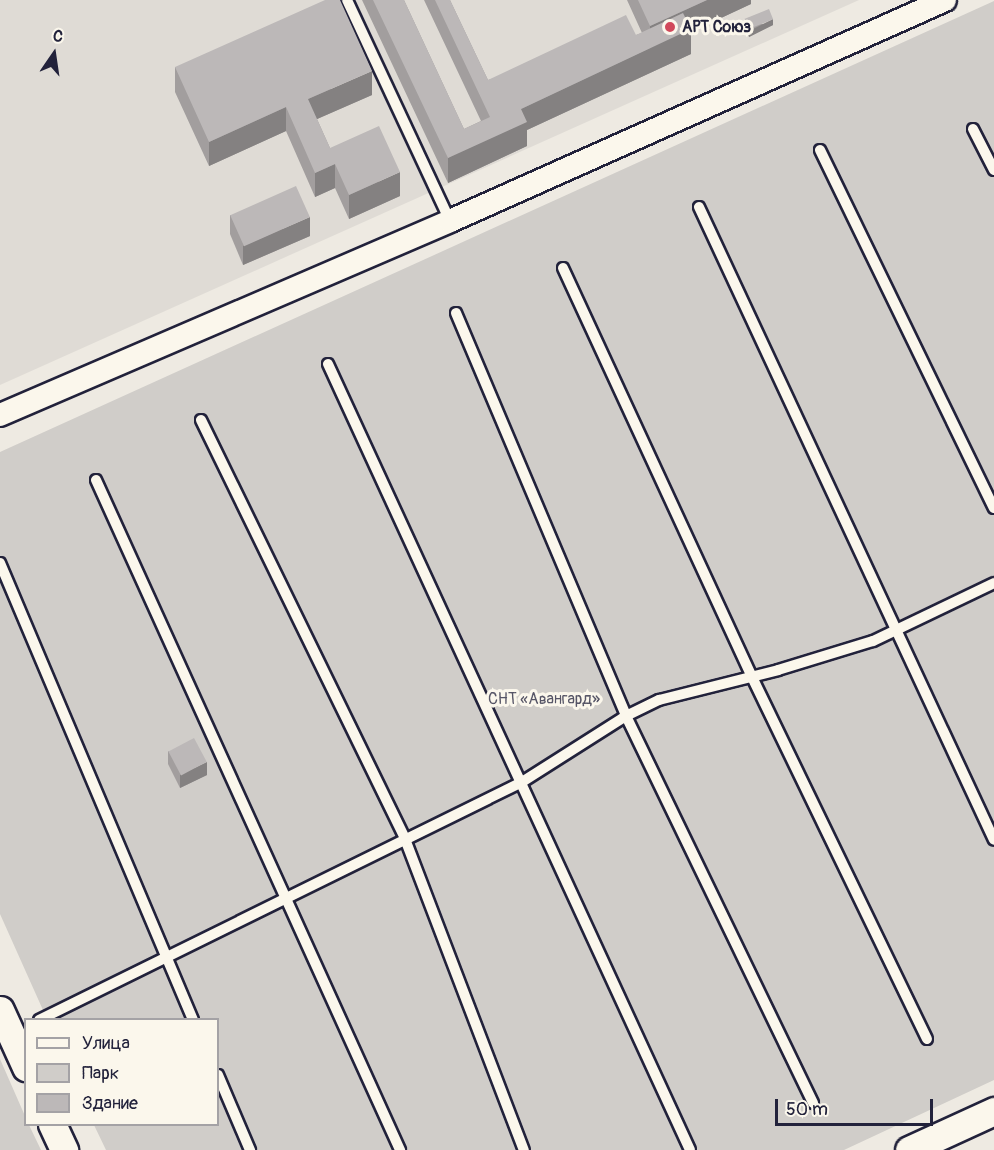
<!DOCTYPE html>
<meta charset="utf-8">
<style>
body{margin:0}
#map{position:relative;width:994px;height:1150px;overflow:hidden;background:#eeeae2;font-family:Pangolin,sans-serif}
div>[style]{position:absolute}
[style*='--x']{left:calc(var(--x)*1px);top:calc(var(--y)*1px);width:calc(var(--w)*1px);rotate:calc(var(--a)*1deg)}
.built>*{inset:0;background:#dfdbd5}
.green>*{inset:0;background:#d0cdc9}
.roads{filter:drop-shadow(2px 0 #22223b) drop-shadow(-2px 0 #22223b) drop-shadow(0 2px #22223b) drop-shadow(0 -2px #22223b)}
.service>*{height:10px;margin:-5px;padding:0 5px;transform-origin:5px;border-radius:5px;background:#fbf7ec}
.minor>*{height:22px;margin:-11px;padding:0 11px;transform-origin:11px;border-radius:11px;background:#fbf7ec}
.tertiary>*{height:27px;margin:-13.5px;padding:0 13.5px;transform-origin:13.5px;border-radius:13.5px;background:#fbf7ec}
.wall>*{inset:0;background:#a29e9e}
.shaded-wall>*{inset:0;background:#848181}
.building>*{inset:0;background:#bcb8b8;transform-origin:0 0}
.dots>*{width:16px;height:16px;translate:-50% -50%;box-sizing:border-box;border:3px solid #fbf7ec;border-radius:50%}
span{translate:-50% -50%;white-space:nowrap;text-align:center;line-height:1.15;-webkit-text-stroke:6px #fbf7ec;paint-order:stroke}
.poi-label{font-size:16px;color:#22223b;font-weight:700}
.left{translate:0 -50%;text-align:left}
.park-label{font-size:16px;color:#565566}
.legend{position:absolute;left:24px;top:1018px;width:195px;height:108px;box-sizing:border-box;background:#fbf7ec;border:2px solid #a4a2a5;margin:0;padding:8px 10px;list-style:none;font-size:18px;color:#22223b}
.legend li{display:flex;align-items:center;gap:12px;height:30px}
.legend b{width:30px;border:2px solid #a4a2a5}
.north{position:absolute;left:24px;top:24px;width:60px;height:60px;-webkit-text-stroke:4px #fbf7ec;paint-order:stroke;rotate:13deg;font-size:16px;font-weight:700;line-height:24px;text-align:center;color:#22223b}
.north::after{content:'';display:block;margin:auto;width:21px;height:27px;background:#22223b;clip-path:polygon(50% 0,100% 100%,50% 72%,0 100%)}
.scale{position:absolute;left:775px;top:1099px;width:158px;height:27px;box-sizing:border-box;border:3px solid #22223b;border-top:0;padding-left:8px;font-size:18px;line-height:21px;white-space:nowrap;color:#22223b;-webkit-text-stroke:4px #fbf7ec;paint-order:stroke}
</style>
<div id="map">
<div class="built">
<div style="clip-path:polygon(0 0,859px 0,0 385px)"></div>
</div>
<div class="green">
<div style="clip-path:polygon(994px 1px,994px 1080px,844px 1150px,106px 1150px,94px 1125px,218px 1124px,218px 1020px,47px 1019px,0 914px,0 452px)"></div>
<div style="clip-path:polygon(0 1059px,25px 1116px,26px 1124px,29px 1125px,41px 1150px,0 1150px)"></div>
</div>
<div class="roads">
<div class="service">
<div style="--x:347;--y:0;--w:244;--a:65"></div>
<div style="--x:973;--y:129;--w:46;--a:62.9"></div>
<div style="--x:820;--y:150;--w:398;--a:64.1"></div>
<div style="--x:699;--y:207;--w:698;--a:65.01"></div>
<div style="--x:563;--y:268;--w:451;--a:65.2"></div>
<div style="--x:752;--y:677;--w:402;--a:64.2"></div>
<div style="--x:456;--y:313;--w:437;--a:67.1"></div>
<div style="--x:626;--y:716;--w:430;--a:64.2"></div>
<div style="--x:328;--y:364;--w:865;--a:65.27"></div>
<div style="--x:201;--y:420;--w:466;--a:64"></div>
<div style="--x:405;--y:839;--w:333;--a:69.1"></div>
<div style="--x:96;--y:480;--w:736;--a:65.59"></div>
<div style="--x:0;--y:563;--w:496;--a:67.1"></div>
<div style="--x:39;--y:1020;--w:538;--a:-26.23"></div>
<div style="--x:522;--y:782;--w:123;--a:-32.4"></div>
<div style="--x:626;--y:716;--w:37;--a:-26"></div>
<div style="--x:659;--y:700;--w:123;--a:-14.1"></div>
<div style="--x:778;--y:670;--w:99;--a:-17"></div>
<div style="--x:873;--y:641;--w:134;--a:-25.6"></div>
<div style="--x:218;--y:1075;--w:82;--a:66.9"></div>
</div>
<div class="minor">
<div style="--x:0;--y:415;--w:490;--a:-23.3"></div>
<div style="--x:450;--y:221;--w:542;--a:-24.06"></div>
</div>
<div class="tertiary">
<div style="--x:0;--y:1010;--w:63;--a:65.5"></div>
<div style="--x:52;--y:1124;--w:29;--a:65"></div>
<div style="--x:909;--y:1150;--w:94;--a:-24.6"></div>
</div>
</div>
<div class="wall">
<div style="clip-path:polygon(362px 0,404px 0,464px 129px,481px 121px,424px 0,450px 0,488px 80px,636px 35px,642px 33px,627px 0,751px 0,751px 4px,691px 32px,691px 54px,527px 130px,527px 146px,448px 183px)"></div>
<div style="clip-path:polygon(744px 22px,773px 25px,749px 37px,744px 28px)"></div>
<div style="clip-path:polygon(175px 67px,372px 95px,317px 119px,330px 148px,400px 196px,349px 219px,335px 188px,315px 197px,286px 131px,209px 166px,175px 92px)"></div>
<div style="clip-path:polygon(230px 215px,310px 236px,243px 265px,230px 234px)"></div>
<div style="clip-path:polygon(168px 751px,207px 775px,180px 788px,168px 764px)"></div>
</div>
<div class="shaded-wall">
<div style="clip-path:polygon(707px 0,751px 0,751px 4px,691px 32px,691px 54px,527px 130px,527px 146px,448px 183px,448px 158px,521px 109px,650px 48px,650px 26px)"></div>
<div style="clip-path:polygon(773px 19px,773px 25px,749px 37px,749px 31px)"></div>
<div style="clip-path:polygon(372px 71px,372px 95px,308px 123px,308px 99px)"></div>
<div style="clip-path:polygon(286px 107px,286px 131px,209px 166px,209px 142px)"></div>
<div style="clip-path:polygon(335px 164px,335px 188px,315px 197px,315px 173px)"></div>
<div style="clip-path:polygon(400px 172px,400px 196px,349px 219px,349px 195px)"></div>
<div style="clip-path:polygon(310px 217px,310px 236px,243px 265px,243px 246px)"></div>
<div style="clip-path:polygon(207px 762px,207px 775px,180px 788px,180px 775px)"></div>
</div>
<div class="building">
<div style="clip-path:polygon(325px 0,340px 0,372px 71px,308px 99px,330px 148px,379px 126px,400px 172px,349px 195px,335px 164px,315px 173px,286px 107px,209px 142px,175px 67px)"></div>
<div style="clip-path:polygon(373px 0,404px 0,464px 129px,490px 117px,435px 0,450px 0,488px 80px,626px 15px,636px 35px,683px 13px,691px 29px,521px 109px,527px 122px,448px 158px)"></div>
<div style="clip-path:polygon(638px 0,707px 0,650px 26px)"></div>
<div style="left:769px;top:9px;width:11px;height:28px;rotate:68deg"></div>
<div style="left:296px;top:186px;width:34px;height:72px;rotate:66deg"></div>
<div style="left:194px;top:738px;width:27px;height:29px;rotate:62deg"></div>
</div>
<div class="dots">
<div style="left:670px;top:27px;background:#d1495b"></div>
</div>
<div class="poi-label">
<span class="left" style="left:682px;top:27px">АРТ Союз</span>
</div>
<div class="park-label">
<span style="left:544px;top:699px">СНТ «Авангард»</span>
</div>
<ul class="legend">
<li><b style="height:8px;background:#fbf7ec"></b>Улица</li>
<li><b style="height:16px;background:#d0cdc9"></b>Парк</li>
<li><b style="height:16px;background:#bcb8b8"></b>Здание</li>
</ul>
<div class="north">С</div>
<div class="scale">50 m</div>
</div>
